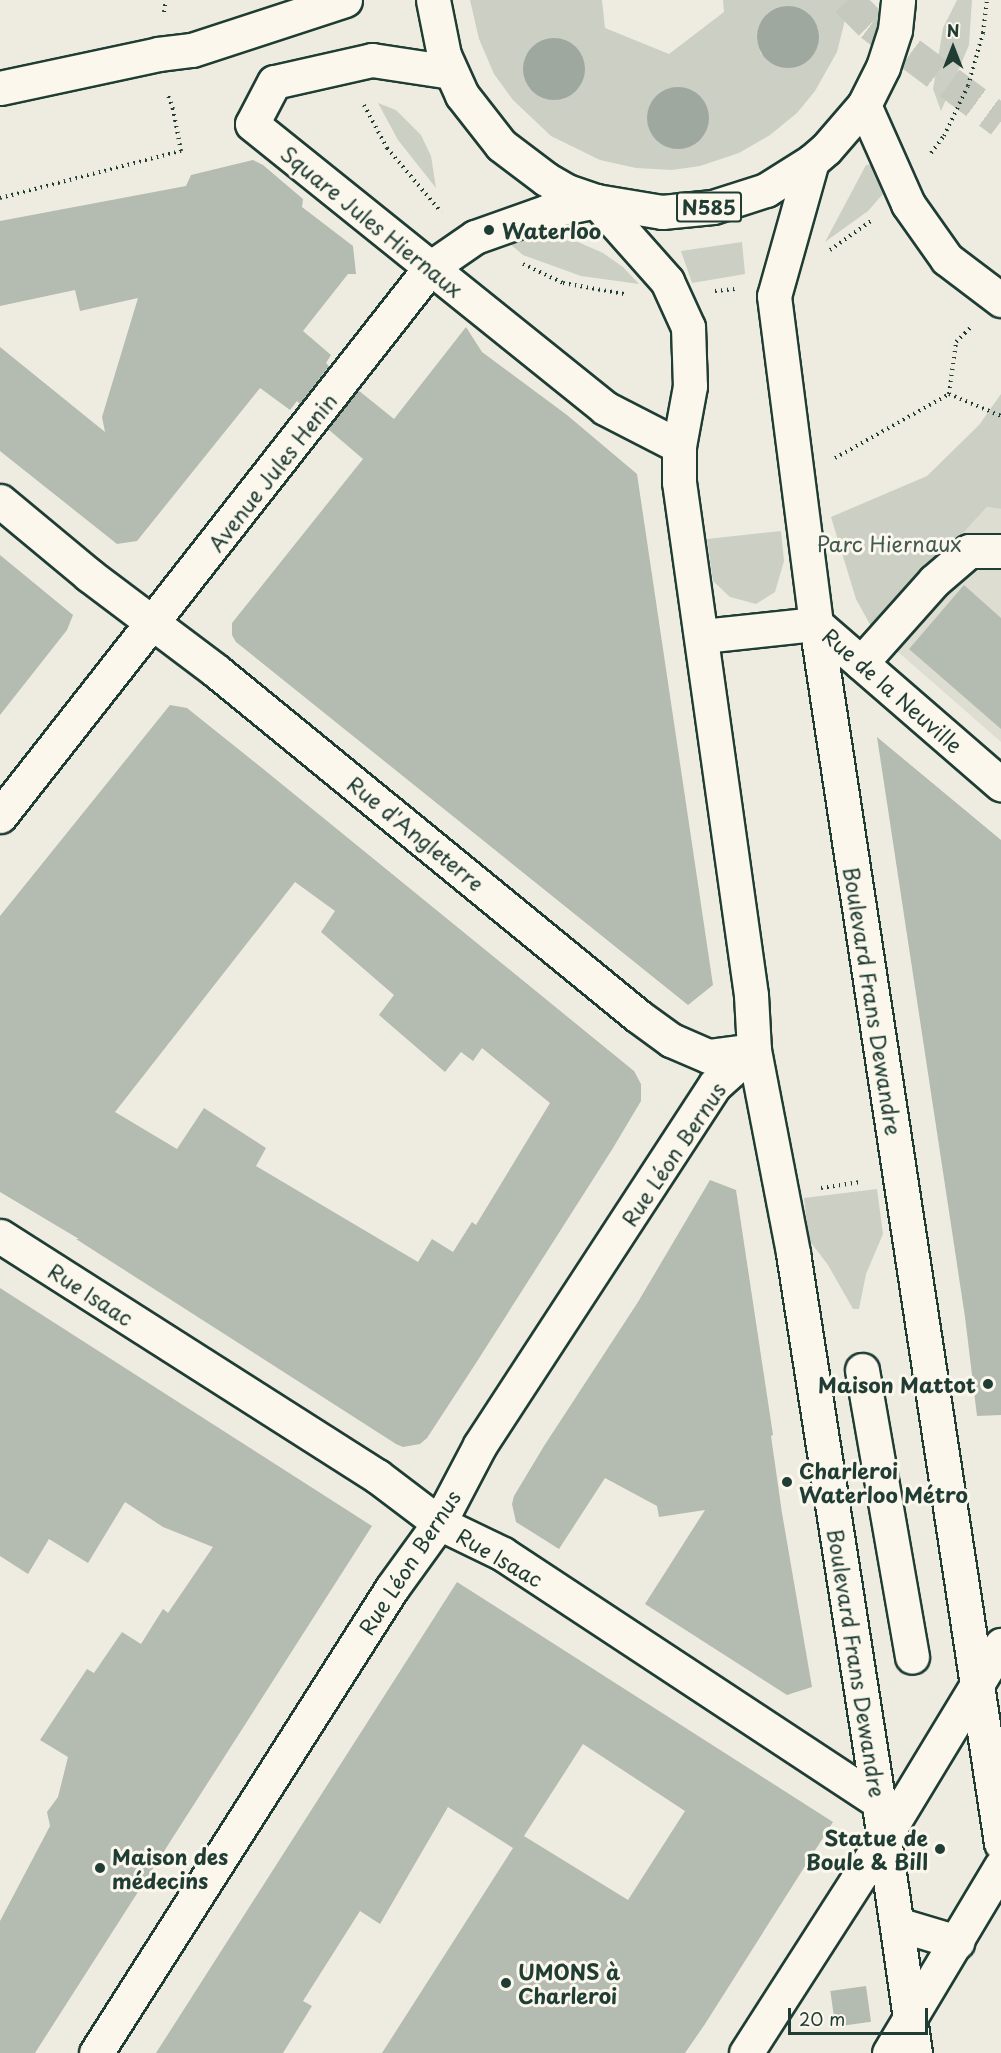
<!DOCTYPE html>
<meta charset="utf-8">
<style>
body{margin:0}
#map{position:relative;width:1001px;height:2053px;overflow:hidden;background:#eeece1;font-family:"Playpen Sans",sans-serif}
div>[style]{position:absolute}
[style*='--x']{left:calc(var(--x)*1px);top:calc(var(--y)*1px);width:calc(var(--w)*1px);rotate:calc(var(--a)*1deg)}
.built>*{inset:0;background:#ddddd2}
.green>*{inset:0;background:#cbcfc4}
.water>*{inset:0;background:#9fa89f}
.round{border-radius:50%}
.building>*{inset:0;background:#b4bbb0;transform-origin:0 0}
.highway-tunnel>*{height:33px;margin-top:-16.5px;transform-origin:0;background:repeating-linear-gradient(90deg,#c5c9be 0 33px,transparent 0 49px)}
.path>*{height:4px;margin-top:-2px;transform-origin:0;background:repeating-linear-gradient(90deg,#1f3d34 0 1.5px,transparent 0 6px)}
.roads{filter:drop-shadow(2px 0 #1f3d34) drop-shadow(-2px 0 #1f3d34) drop-shadow(0 2px #1f3d34) drop-shadow(0 -2px #1f3d34)}
.minor>*{height:33px;margin:-16.5px;padding:0 16.5px;transform-origin:16.5px;border-radius:16.5px;background:#fbf7ec}
.major>*{height:33px;margin:-16.5px;padding:0 16.5px;transform-origin:16.5px;border-radius:16.5px;background:#fbf7ec}
.highway>*{height:33px;margin:-16.5px;padding:0 16.5px;transform-origin:16.5px;border-radius:16.5px;background:#fbf7ec}
.dots>*{width:16px;height:16px;translate:-50% -50%;box-sizing:border-box;border:3px solid #fbf7ec;border-radius:50%}
span{translate:-50% -50%;white-space:nowrap;text-align:center;line-height:1.15;-webkit-text-stroke:6px #fbf7ec;paint-order:stroke}
.shield-label span{padding:2px 4px;background:#fbf7ec;border:2px solid;border-radius:4px;-webkit-text-stroke-width:0}
.shield-label{font-size:20px;color:#1f3d34;font-weight:700}
.street-label{font-size:21px;color:#1f3d34}
.poi-label{font-size:21px;color:#1f3d34;font-weight:700}
.left{translate:0 -50%;text-align:left}
.right{translate:-100% -50%;text-align:right}
.park-label{font-size:21px;color:#415a51}
.north{position:absolute;left:923px;top:18px;width:60px;height:60px;-webkit-text-stroke:4px #fbf7ec;paint-order:stroke;rotate:0deg;font-size:16px;font-weight:700;line-height:24px;text-align:center;color:#1f3d34}
.north::after{content:'';display:block;margin:auto;width:21px;height:27px;background:#1f3d34;clip-path:polygon(50% 0,100% 100%,50% 72%,0 100%)}
.scale{position:absolute;left:788px;top:2008px;width:140px;height:27px;box-sizing:border-box;border:3px solid #1f3d34;border-top:0;padding-left:8px;font-size:18px;line-height:21px;white-space:nowrap;color:#1f3d34;-webkit-text-stroke:4px #fbf7ec;paint-order:stroke}
</style>
<div id="map">
<div class="built">
<div style="clip-path:polygon(987px 507px,1001px 509px,1001px 742px,873px 630px)"></div>
</div>
<div class="green">
<div style="clip-path:polygon(evenodd,470px 0,602px 0,605px 28px,669px 54px,724px 12px,723px 0,850px 0,837px 52px,815px 91px,797px 113px,770px 135px,739px 153px,700px 166px,672px 170px,636px 168px,600px 160px,551px 136px,513px 100px,494px 74px,479px 39px,470px 0,784px 6px,818px 28px,817px 46px,761px 54px,757px 41px,768px 14px,784px 6px)"></div>
<div style="clip-path:polygon(957px 0,972px 0,969px 45px,941px 111px,933px 89px,943px 28px)"></div>
<div style="clip-path:polygon(378px 103px,396px 110px,421px 135px,431px 156px,436px 188px,398px 140px)"></div>
<div style="clip-path:polygon(873px 164px,883px 194px,868px 211px,825px 242px,866px 165px)"></div>
<div style="clip-path:polygon(549px 238px,578px 242px,603px 253px,623px 267px,639px 284px,581px 276px,523px 255px,509px 243px,522px 239px)"></div>
<div style="clip-path:polygon(742px 242px,745px 274px,692px 283px,681px 251px)"></div>
<div style="clip-path:polygon(1001px 394px,1001px 509px,987px 507px,873px 630px,856px 599px,831px 517px,927px 476px,979px 425px)"></div>
<div style="clip-path:polygon(781px 531px,784px 561px,775px 592px,756px 604px,730px 597px,713px 581px,707px 539px)"></div>
<div style="clip-path:polygon(877px 1189px,883px 1234px,866px 1274px,859px 1309px,853px 1309px,828px 1265px,809px 1240px,804px 1198px)"></div>
</div>
<div class="water">
<div class="round" style="left:757px;top:6px;width:62px;height:62px"></div>
<div class="round" style="left:523px;top:38px;width:62px;height:62px"></div>
<div class="round" style="left:647px;top:87px;width:62px;height:62px"></div>
</div>
<div class="building">
<div style="clip-path:polygon(253px 160px,263px 165px,303px 199px,302px 207px,353px 246px,356px 274px,348px 274px,303px 331px,331px 355px,326px 363px,329px 366px,300px 404px,297px 401px,290px 410px,260px 388px,137px 541px,117px 544px,0 451px,0 347px,105px 432px,102px 417px,138px 298px,80px 311px,75px 290px,0 306px,0 221px,186px 186px,191px 175px)"></div>
<div style="clip-path:polygon(466px 327px,482px 352px,567px 415px,637px 474px,713px 985px,688px 1005px,236px 642px,232px 635px,232px 623px,363px 459px,328px 429px,358px 390px,394px 419px)"></div>
<div style="clip-path:polygon(0 555px,73px 615px,67px 630px,0 715px)"></div>
<div style="clip-path:polygon(964px 585px,1001px 618px,1001px 729px,909px 649px)"></div>
<div style="clip-path:polygon(evenodd,170px 705px,187px 708px,262px 768px,634px 1071px,641px 1084px,641px 1101px,613px 1148px,476px 1363px,427px 1438px,420px 1444px,403px 1447px,396px 1444px,76px 1239px,79px 1239px,0 1192px,0 916px,170px 705px,295px 882px,335px 911px,321px 932px,394px 995px,379px 1015px,445px 1072px,461px 1052px,473px 1061px,482px 1048px,550px 1103px,476px 1225px,472px 1222px,453px 1252px,432px 1239px,418px 1262px,256px 1166px,266px 1148px,204px 1108px,177px 1149px,115px 1112px,295px 882px)"></div>
<div style="clip-path:polygon(877px 737px,1001px 840px,1001px 1415px,977px 1416px,965px 1317px)"></div>
<div style="clip-path:polygon(710px 1180px,736px 1190px,773px 1435px,771px 1436px,782px 1513px,812px 1687px,787px 1695px,645px 1604px,705px 1510px,659px 1517px,657px 1506px,605px 1478px,559px 1549px,516px 1522px,512px 1504px,514px 1496px,544px 1446px,638px 1302px)"></div>
<div style="clip-path:polygon(0 1288px,372px 1526px,35px 2053px,0 2053px,0 1921px,50px 1826px,47px 1812px,58px 1797px,68px 1757px,40px 1740px,87px 1669px,94px 1673px,122px 1632px,141px 1644px,163px 1609px,168px 1613px,213px 1547px,163px 1527px,125px 1502px,88px 1563px,49px 1539px,28px 1574px,0 1556px)"></div>
<div style="clip-path:polygon(evenodd,457px 1582px,833px 1822px,705px 2024px,685px 2053px,382px 2053px,513px 1848px,448px 1807px,380px 1924px,360px 1911px,303px 2001px,312px 2006px,283px 2053px,156px 2053px,457px 1582px,583px 1744px,685px 1811px,628px 1900px,524px 1836px,583px 1744px)"></div>
<div style="left:866px;top:1986px;width:36px;height:36px;rotate:82deg"></div>
</div>
<div class="highway-tunnel">
<div style="--x:847;--y:0;--w:34;--a:45"></div>
<div style="--x:871;--y:24;--w:162;--a:36.7"></div>
</div>
<div class="path">
<div style="--x:164;--y:12;--w:12;--a:-81"></div>
<div style="--x:364;--y:105;--w:49;--a:61.9"></div>
<div style="--x:387;--y:148;--w:84;--a:49.8"></div>
<div style="--x:931;--y:153;--w:21;--a:-53"></div>
<div style="--x:944;--y:136;--w:55;--a:-64.4"></div>
<div style="--x:968;--y:86;--w:55;--a:-74.2"></div>
<div style="--x:983;--y:33;--w:33;--a:-83"></div>
<div style="--x:0;--y:198;--w:187;--a:-14.6"></div>
<div style="--x:181;--y:151;--w:43;--a:-100.8"></div>
<div style="--x:173;--y:109;--w:15;--a:-110"></div>
<div style="--x:830;--y:250;--w:50;--a:-35.3"></div>
<div style="--x:523;--y:264;--w:44;--a:25.4"></div>
<div style="--x:563;--y:283;--w:62;--a:10.2"></div>
<div style="--x:715;--y:291;--w:20;--a:-6"></div>
<div style="--x:949;--y:394;--w:56;--a:22.9"></div>
<div style="--x:835;--y:458;--w:131;--a:-29.3"></div>
<div style="--x:949;--y:394;--w:52;--a:-82.3"></div>
<div style="--x:956;--y:342;--w:20;--a:-45"></div>
<div style="--x:821;--y:1188;--w:40;--a:-8.5"></div>
</div>
<div class="roads">
<div class="minor">
<div style="--x:451;--y:72;--w:80;--a:-171.4"></div>
<div style="--x:372;--y:60;--w:100;--a:167.3"></div>
<div style="--x:274;--y:82;--w:47;--a:117.6"></div>
<div style="--x:252;--y:124;--w:453;--a:38.8"></div>
<div style="--x:605;--y:408;--w:83;--a:27.2"></div>
<div style="--x:0;--y:88;--w:162;--a:-12.1"></div>
<div style="--x:158;--y:54;--w:34;--a:-7"></div>
<div style="--x:192;--y:50;--w:161;--a:-18.1"></div>
<div style="--x:0;--y:501;--w:116;--a:39.7"></div>
<div style="--x:89;--y:575;--w:158;--a:37"></div>
<div style="--x:215;--y:670;--w:546;--a:39.28"></div>
<div style="--x:638;--y:1016;--w:41;--a:36"></div>
<div style="--x:671;--y:1040;--w:40;--a:23.4"></div>
<div style="--x:708;--y:1056;--w:46;--a:-7.4"></div>
<div style="--x:703;--y:636;--w:114;--a:-6.1"></div>
<div style="--x:816;--y:624;--w:245;--a:40.9"></div>
<div style="--x:861;--y:663;--w:110;--a:-48.3"></div>
<div style="--x:934;--y:581;--w:46;--a:-40.6"></div>
<div style="--x:969;--y:551;--w:32;--a:0"></div>
<div style="--x:0;--y:816;--w:697;--a:-51.88"></div>
<div style="--x:430;--y:268;--w:55;--a:-34.6"></div>
<div style="--x:475;--y:237;--w:77;--a:-19.6"></div>
<div style="--x:548;--y:211;--w:49;--a:-11.8"></div>
<div style="--x:0;--y:1236;--w:447;--a:32.5"></div>
<div style="--x:377;--y:1476;--w:78;--a:37.2"></div>
<div style="--x:439;--y:1523;--w:71;--a:25.8"></div>
<div style="--x:503;--y:1554;--w:449;--a:33.4"></div>
<div style="--x:862;--y:1370;--w:291;--a:80.1"></div>
<div style="--x:897;--y:1924;--w:63;--a:16.7"></div>
<div style="--x:96;--y:2053;--w:551;--a:-57.52"></div>
<div style="--x:392;--y:1588;--w:80;--a:-54.1"></div>
<div style="--x:439;--y:1523;--w:88;--a:-62.3"></div>
<div style="--x:480;--y:1445;--w:430;--a:-56.9"></div>
<div style="--x:715;--y:1085;--w:52;--a:-41.9"></div>
<div style="--x:746;--y:2053;--w:255;--a:-57.3"></div>
<div style="--x:884;--y:1838;--w:226;--a:-58.8"></div>
<div style="--x:889;--y:2053;--w:218;--a:-59.1"></div>
</div>
<div class="major">
<div style="--x:433;--y:0;--w:56;--a:78.7"></div>
<div style="--x:444;--y:55;--w:44;--a:65.8"></div>
<div style="--x:462;--y:95;--w:63;--a:52"></div>
<div style="--x:501;--y:145;--w:56;--a:37.1"></div>
<div style="--x:546;--y:179;--w:24;--a:30"></div>
<div style="--x:567;--y:191;--w:31;--a:19"></div>
<div style="--x:596;--y:201;--w:67;--a:9.5"></div>
<div style="--x:662;--y:212;--w:51;--a:-5.6"></div>
<div style="--x:713;--y:207;--w:56;--a:-17.8"></div>
<div style="--x:766;--y:190;--w:54;--a:-32.2"></div>
<div style="--x:812;--y:161;--w:18;--a:-41"></div>
<div style="--x:826;--y:149;--w:58;--a:-49.2"></div>
<div style="--x:864;--y:105;--w:42;--a:-63.4"></div>
<div style="--x:883;--y:67;--w:39;--a:-72"></div>
<div style="--x:895;--y:30;--w:30;--a:-84"></div>
<div style="--x:812;--y:161;--w:140;--a:105.7"></div>
<div style="--x:774;--y:296;--w:331;--a:82.7"></div>
<div style="--x:816;--y:624;--w:1233;--a:81.37"></div>
<div style="--x:596;--y:201;--w:107;--a:48.4"></div>
<div style="--x:667;--y:281;--w:51;--a:65.5"></div>
<div style="--x:688;--y:327;--w:59;--a:88.1"></div>
<div style="--x:690;--y:386;--w:61;--a:100.4"></div>
<div style="--x:679;--y:446;--w:36;--a:90"></div>
<div style="--x:679;--y:482;--w:518;--a:82.01"></div>
<div style="--x:751;--y:995;--w:55;--a:86.9"></div>
<div style="--x:754;--y:1050;--w:207;--a:79.1"></div>
<div style="--x:793;--y:1253;--w:592;--a:81.16"></div>
<div style="--x:884;--y:1838;--w:217;--a:81.8"></div>
</div>
<div class="highway">
<div style="--x:864;--y:105;--w:108;--a:66"></div>
<div style="--x:908;--y:204;--w:67;--a:54.7"></div>
<div style="--x:947;--y:259;--w:68;--a:37.2"></div>
</div>
</div>
<div class="dots">
<div style="left:489px;top:230px;background:#1f3d34"></div>
<div style="left:988px;top:1384px;background:#1f3d34"></div>
<div style="left:787px;top:1482px;background:#1f3d34"></div>
<div style="left:940px;top:1849px;background:#1f3d34"></div>
<div style="left:100px;top:1868px;background:#1f3d34"></div>
<div style="left:506px;top:1983px;background:#1f3d34"></div>
</div>
<div class="shield-label">
<span style="left:709px;top:207px">N585</span>
</div>
<div class="street-label">
<span style="left:372px;top:221px;rotate:39deg">Square Jules Hiernaux</span>
<span style="left:272px;top:472px;rotate:-52deg">Avenue Jules Henin</span>
<span style="left:893px;top:690px;rotate:41deg">Rue de la Neuville</span>
<span style="left:416px;top:833px;rotate:39deg">Rue d'Angleterre</span>
<span style="left:873px;top:1001px;rotate:81deg">Boulevard Frans Dewandre</span>
<span style="left:673px;top:1154px;rotate:-56deg">Rue Léon Bernus</span>
<span style="left:91px;top:1294px;rotate:33deg">Rue Isaac</span>
<span style="left:500px;top:1557px;rotate:30deg">Rue Isaac</span>
<span style="left:409px;top:1562px;rotate:-57deg">Rue Léon Bernus</span>
<span style="left:857px;top:1663px;rotate:81deg">Boulevard Frans Dewandre</span>
</div>
<div class="poi-label">
<span class="left" style="left:502px;top:230px">Waterloo</span>
<span class="right" style="left:976px;top:1384px">Maison Mattot</span>
<span class="left" style="left:799px;top:1482px">Charleroi<br>Waterloo Métro</span>
<span class="right" style="left:928px;top:1849px">Statue de<br>Boule &amp; Bill</span>
<span class="left" style="left:112px;top:1868px">Maison des<br>médecins</span>
<span class="left" style="left:518px;top:1983px">UMONS à<br>Charleroi</span>
</div>
<div class="park-label">
<span style="left:889px;top:543px">Parc Hiernaux</span>
</div>
<div class="north">N</div>
<div class="scale">20 m</div>
</div>
